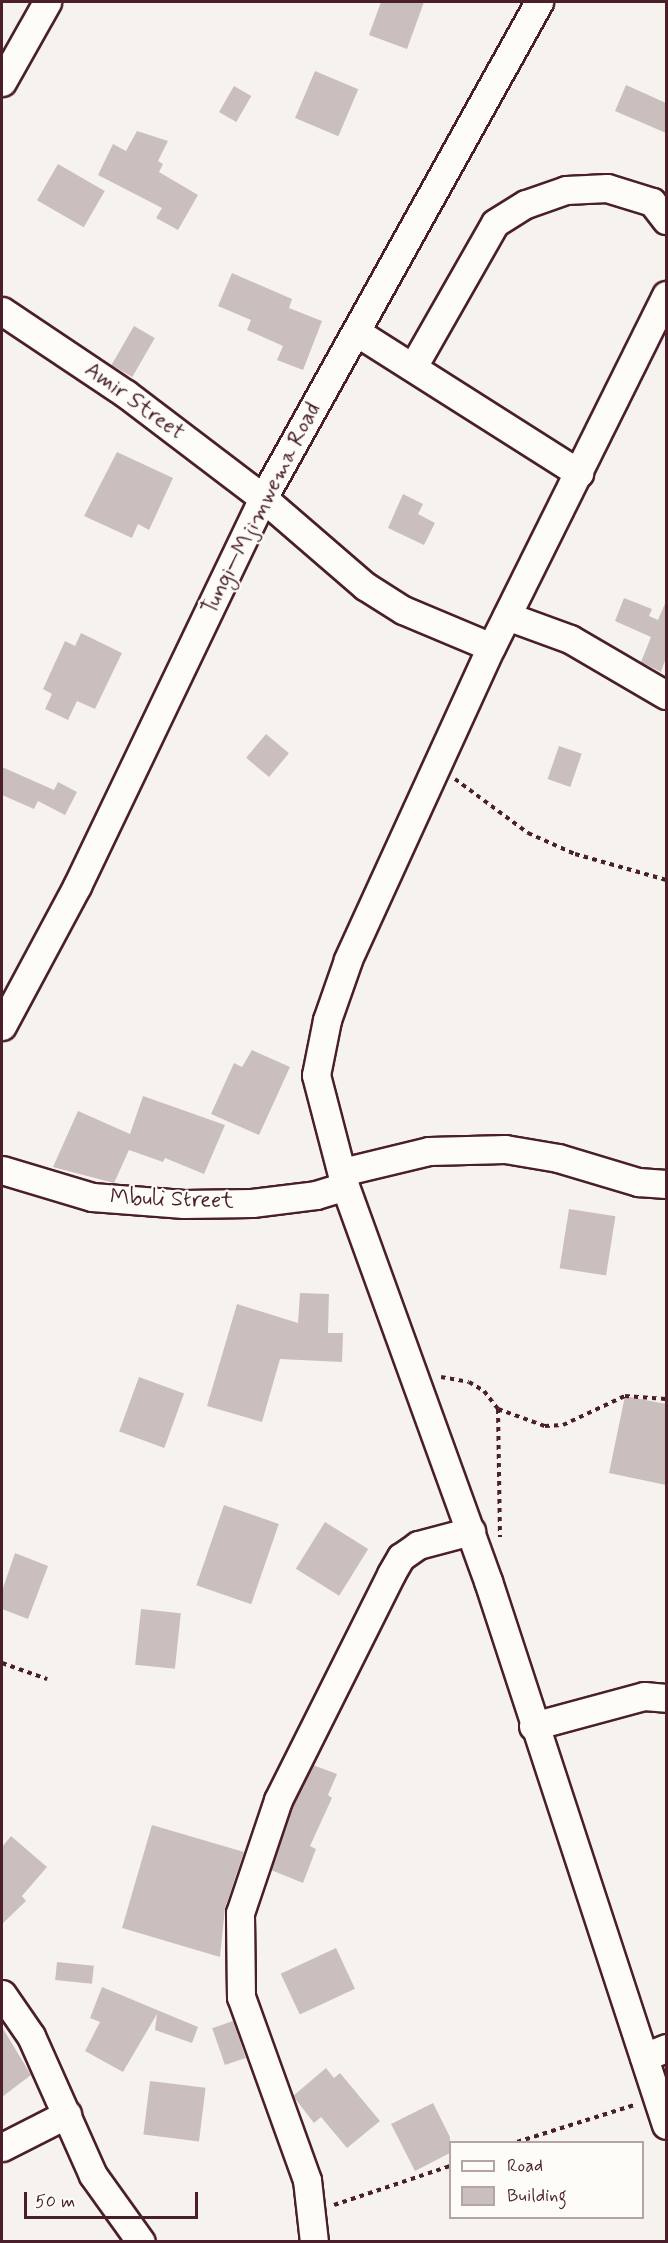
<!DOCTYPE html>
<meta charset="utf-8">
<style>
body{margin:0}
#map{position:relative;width:668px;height:2243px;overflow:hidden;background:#f6f3ef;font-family:Mynerve,sans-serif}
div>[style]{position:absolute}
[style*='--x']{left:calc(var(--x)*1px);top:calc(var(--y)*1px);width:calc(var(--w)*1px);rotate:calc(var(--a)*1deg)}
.building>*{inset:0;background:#cbbfbe;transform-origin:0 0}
.path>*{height:4px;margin-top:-2px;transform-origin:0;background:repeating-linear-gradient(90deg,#4a1f2b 0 4.5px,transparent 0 9px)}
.roads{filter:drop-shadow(2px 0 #4a1f2b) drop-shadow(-2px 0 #4a1f2b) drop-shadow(0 2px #4a1f2b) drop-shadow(0 -2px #4a1f2b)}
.minor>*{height:27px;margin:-13.5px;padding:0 13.5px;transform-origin:13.5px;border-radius:13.5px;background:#fdfcf7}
span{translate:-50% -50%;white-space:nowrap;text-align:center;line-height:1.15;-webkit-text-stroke:4.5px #fdfcf7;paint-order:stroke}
.street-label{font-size:22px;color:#4a1f2b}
.frame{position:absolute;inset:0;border:3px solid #4a1f2b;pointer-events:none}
.legend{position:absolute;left:449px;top:2141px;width:195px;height:78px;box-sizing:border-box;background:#fdfcf7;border:2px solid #b5a4a5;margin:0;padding:8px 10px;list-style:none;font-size:18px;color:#4a1f2b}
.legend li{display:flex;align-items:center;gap:12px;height:30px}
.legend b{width:30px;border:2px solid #b5a4a5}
.scale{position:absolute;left:24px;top:2192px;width:174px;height:27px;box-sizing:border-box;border:3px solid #4a1f2b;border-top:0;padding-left:8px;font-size:18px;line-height:21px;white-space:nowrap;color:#4a1f2b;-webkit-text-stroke:4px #fdfcf7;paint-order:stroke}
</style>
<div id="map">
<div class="building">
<div style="clip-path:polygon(381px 2px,424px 2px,407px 49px,369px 35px)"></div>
<div style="left:315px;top:71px;width:47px;height:51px;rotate:23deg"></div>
<div style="clip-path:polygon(626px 85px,666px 103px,666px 133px,615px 111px)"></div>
<div style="left:234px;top:86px;width:20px;height:30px;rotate:30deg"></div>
<div style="clip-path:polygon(137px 131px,168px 141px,158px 161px,163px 164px,159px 172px,198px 195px,178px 230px,156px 218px,162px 208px,98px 175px,113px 144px,126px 151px)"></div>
<div style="left:58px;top:164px;width:54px;height:42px;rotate:30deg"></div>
<div style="clip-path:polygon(232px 273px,292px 299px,289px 308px,322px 321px,303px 370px,277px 360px,283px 346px,247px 330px,251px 320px,218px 306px)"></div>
<div style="left:134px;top:326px;width:24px;height:45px;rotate:30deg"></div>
<div style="clip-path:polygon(117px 452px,173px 478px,149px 530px,138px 524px,132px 538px,84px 516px)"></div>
<div style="clip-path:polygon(403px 494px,423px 504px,418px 514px,435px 523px,424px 545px,388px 528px)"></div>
<div style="clip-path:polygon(624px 598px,652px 609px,649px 616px,658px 620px,666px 601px,666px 658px,661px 672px,641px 662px,651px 637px,615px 621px)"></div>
<div style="clip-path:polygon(81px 633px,122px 653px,95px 709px,77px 701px,68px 720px,45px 709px,52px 694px,43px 689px,65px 641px,75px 646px)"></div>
<div style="left:266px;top:734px;width:30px;height:31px;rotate:40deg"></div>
<div style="left:559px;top:746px;width:24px;height:35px;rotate:19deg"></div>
<div style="clip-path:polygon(2px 767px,54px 790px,58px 782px,77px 792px,65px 815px,38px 801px,34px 809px,2px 795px)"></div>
<div style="clip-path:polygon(252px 1050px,290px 1067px,259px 1135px,211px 1114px,234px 1063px,242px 1067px)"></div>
<div style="clip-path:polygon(143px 1096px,225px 1125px,204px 1174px,165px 1158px,163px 1162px,129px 1150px,114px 1183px,53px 1167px,78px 1111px,130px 1134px)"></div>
<div style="left:569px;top:1209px;width:47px;height:60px;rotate:9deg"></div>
<div style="clip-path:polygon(300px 1293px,329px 1294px,328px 1333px,343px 1333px,342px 1362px,280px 1359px,262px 1422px,207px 1406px,237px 1304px,298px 1323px)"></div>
<div style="left:139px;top:1377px;width:48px;height:58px;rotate:20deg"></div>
<div style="clip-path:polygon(625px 1396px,666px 1404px,666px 1485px,609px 1473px)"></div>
<div style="left:224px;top:1505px;width:58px;height:85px;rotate:19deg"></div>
<div style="left:325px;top:1522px;width:51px;height:55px;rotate:32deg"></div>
<div style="clip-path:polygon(15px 1553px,48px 1566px,28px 1619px,2px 1609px,2px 1591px)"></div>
<div style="left:141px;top:1609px;width:40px;height:56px;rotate:6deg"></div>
<div style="clip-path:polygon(313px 1765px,337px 1774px,328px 1795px,332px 1798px,310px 1846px,316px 1849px,303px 1883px,271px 1870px,293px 1806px)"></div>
<div style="clip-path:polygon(152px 1825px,244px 1852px,225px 1908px,220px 1957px,122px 1928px)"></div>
<div style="clip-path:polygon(11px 1836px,47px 1867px,22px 1896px,26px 1901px,2px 1924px,2px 1847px)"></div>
<div style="left:336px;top:1948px;width:45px;height:61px;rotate:65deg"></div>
<div style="left:57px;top:1962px;width:37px;height:18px;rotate:6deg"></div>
<div style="clip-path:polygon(102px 1987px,198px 2027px,192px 2043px,155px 2030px,157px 2014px,123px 2072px,85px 2051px,100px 2022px,90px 2018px)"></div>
<div style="left:233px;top:2021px;width:39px;height:22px;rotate:71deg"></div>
<div style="clip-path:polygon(2px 2027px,31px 2075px,2px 2097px)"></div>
<div style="clip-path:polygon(326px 2068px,334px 2078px,340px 2073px,380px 2121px,347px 2148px,321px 2117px,314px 2123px,293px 2096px)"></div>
<div style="left:150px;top:2081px;width:56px;height:54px;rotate:7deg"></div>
<div style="clip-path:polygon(433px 2103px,450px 2137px,450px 2153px,415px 2171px,391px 2124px)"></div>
</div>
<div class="path">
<div style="--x:455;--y:779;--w:91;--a:36.5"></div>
<div style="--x:528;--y:833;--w:51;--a:24.1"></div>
<div style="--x:575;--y:854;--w:95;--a:15.9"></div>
<div style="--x:441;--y:1377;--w:28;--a:10"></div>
<div style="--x:469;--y:1382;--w:17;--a:31"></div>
<div style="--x:484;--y:1391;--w:23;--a:52"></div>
<div style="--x:498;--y:1409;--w:50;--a:19.9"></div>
<div style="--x:545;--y:1426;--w:18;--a:-3"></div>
<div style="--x:563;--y:1425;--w:68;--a:-25.1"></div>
<div style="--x:625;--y:1396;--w:41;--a:4.2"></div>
<div style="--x:498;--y:1409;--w:128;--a:89.1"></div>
<div style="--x:2;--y:1663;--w:48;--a:19.6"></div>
<div style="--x:517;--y:2142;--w:123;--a:-17.5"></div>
<div style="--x:334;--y:2205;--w:122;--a:-18.6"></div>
</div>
<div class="roads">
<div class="minor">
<div style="--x:2;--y:82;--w:92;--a:-60.6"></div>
<div style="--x:666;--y:295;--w:393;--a:116.4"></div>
<div style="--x:491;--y:647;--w:344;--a:114.6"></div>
<div style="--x:348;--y:960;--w:64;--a:109.3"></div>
<div style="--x:327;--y:1020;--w:56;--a:101.3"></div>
<div style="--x:316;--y:1075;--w:115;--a:75.4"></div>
<div style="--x:345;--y:1186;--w:420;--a:70.1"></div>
<div style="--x:488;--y:1581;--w:572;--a:71.88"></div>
<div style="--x:2;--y:311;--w:149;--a:33.8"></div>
<div style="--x:126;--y:394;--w:172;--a:37.2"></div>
<div style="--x:263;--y:498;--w:135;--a:40.8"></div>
<div style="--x:365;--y:586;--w:45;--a:32.3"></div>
<div style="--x:403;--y:610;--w:95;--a:22.8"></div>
<div style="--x:358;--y:333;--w:262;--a:32.4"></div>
<div style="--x:414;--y:365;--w:163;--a:-60.3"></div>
<div style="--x:495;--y:223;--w:36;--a:-32"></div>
<div style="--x:526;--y:204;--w:42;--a:-19.3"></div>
<div style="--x:566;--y:190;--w:41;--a:-2.8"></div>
<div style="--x:607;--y:188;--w:47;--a:17.3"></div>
<div style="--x:652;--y:202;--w:23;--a:52"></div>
<div style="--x:507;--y:616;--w:67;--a:20.1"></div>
<div style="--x:570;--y:639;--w:111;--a:30.3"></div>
<div style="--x:2;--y:1026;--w:159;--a:-61.8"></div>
<div style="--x:77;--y:886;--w:430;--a:-64.4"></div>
<div style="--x:263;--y:498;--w:568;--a:-60.91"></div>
<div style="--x:2;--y:1170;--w:94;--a:16.7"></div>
<div style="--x:92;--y:1197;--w:92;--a:4.4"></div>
<div style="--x:184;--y:1204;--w:68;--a:-0.8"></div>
<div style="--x:252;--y:1203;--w:64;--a:-7.1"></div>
<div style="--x:316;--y:1195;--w:30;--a:-17"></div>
<div style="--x:342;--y:1172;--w:89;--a:-13.6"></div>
<div style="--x:429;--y:1151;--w:76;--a:-1.5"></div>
<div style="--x:505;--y:1149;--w:54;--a:9.6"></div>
<div style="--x:558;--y:1158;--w:84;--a:16.7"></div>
<div style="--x:638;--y:1182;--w:28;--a:4"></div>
<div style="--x:533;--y:1726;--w:115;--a:-15.1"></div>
<div style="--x:644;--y:1696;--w:22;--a:5"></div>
<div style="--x:2;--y:1994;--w:51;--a:55.4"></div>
<div style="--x:31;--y:2036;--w:152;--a:66"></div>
<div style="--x:93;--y:2175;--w:82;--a:54.4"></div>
<div style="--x:644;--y:2057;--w:24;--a:-22"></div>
<div style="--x:2;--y:2147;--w:73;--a:-26.9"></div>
<div style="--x:314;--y:2242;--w:62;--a:-96.4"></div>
<div style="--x:307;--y:2180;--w:195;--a:-109.8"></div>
<div style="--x:241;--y:1997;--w:84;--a:-90.7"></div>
<div style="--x:240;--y:1913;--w:119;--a:-71.4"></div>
<div style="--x:278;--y:1800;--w:253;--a:-63.4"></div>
<div style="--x:391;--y:1574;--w:20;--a:-60"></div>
<div style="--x:401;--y:1557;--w:21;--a:-35"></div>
<div style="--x:418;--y:1545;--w:55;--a:-14.8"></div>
</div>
</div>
<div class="street-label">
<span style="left:134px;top:402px;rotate:36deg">Amir Street</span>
<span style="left:262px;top:509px;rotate:-63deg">Tungi—Mjimwema Road</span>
<span style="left:172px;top:1200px;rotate:2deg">Mbuli Street</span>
</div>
<div class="frame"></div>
<ul class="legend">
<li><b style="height:8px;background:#fdfcf7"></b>Road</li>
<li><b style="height:16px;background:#cbbfbe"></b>Building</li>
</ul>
<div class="scale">50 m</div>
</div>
